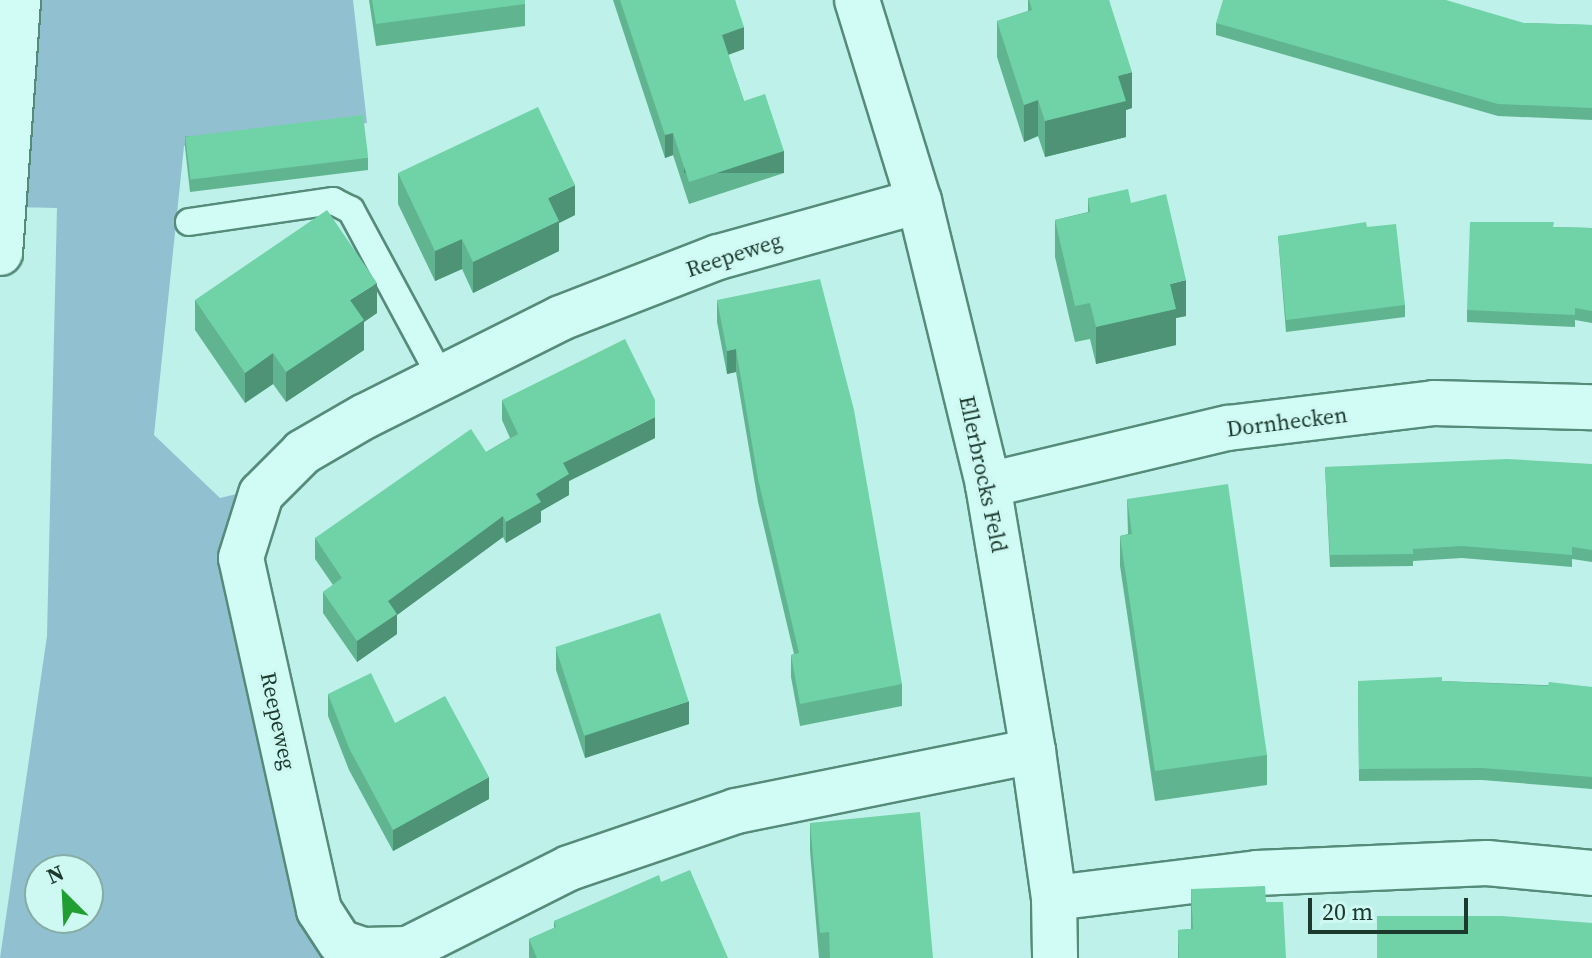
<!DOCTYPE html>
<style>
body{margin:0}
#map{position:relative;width:1592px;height:958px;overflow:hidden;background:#bef1e9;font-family:"Source Serif 4",serif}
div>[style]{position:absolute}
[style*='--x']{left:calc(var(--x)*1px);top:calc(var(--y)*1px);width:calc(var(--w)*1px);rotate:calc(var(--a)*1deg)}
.green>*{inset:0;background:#91c0d0}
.roads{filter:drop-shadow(2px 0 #558b79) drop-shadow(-2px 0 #558b79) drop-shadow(0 2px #558b79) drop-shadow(0 -2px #558b79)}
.service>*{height:26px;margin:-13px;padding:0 13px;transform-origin:13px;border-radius:13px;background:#d1fbf5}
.minor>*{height:44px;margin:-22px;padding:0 22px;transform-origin:22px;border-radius:22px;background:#d1fbf5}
.wall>*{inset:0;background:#60b590}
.shaded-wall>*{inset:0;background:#4e9375;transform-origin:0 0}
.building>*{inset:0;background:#70d2a7;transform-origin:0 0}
span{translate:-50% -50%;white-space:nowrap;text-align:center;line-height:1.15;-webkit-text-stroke:6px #cef8f2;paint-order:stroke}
.street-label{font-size:22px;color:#1b392d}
.north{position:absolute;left:24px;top:854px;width:80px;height:80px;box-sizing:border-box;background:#cef8f2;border:2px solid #86aca3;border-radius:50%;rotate:336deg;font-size:22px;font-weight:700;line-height:32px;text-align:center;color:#1b392d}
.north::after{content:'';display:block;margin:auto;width:28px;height:36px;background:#219e31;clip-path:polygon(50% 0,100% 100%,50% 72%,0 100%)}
.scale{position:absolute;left:1308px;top:898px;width:160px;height:36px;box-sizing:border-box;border:4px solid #1b392d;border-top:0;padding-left:10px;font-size:24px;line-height:28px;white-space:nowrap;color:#1b392d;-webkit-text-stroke:6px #cef8f2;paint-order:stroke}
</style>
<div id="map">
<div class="green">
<div style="clip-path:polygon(evenodd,27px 0,353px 0,367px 123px,184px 146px,154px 435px,220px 498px,245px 492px,338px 958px,0 958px,47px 636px,57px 208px,17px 207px,27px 0,40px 870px,88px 870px,88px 918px,40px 918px,40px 870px)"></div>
</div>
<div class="roads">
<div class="service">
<div style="--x:189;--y:222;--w:146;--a:-8.3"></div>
<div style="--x:333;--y:201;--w:20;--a:27"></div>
<div style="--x:351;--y:210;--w:190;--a:61.7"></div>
</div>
<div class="minor">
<div style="--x:857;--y:0;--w:210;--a:72.9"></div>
<div style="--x:919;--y:201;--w:292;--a:76.3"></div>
<div style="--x:988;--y:485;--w:270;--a:80.4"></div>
<div style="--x:1033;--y:751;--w:148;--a:81.9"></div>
<div style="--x:1054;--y:898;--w:60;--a:89"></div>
<div style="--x:919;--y:201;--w:209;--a:164.4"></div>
<div style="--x:718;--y:257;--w:168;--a:158.8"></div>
<div style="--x:561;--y:318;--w:219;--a:153.4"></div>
<div style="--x:365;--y:416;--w:72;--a:149.9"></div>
<div style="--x:303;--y:452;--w:59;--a:135"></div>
<div style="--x:261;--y:494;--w:67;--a:107.4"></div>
<div style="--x:241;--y:558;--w:361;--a:77.5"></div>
<div style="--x:319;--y:910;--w:38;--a:57"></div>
<div style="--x:340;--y:942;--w:24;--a:19"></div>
<div style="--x:363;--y:950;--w:45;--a:-1.3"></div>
<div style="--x:408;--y:949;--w:180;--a:-26.7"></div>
<div style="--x:569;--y:868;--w:176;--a:-18.8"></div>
<div style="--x:736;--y:811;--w:303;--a:-11.4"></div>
<div style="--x:0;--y:253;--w:254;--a:-85.9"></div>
<div style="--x:988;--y:485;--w:247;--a:-13.4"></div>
<div style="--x:1228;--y:428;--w:208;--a:-6.9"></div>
<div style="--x:1434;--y:403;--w:158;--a:1.5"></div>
<div style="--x:1054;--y:898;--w:205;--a:-7"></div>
<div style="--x:1257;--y:873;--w:230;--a:-2.5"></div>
<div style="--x:1487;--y:863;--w:105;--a:5.4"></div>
</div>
</div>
<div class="wall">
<div style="clip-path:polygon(369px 0,525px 0,525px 26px,376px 46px)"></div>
<div style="clip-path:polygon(613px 0,735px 0,744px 49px,728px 55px,744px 101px,784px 173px,689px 204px,673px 155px,665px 158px)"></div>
<div style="clip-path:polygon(1028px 0,1109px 0,1132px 108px,1126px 110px,1126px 137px,1045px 157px,1038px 136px,1024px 142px,997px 57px,997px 21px,1028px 11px)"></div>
<div style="clip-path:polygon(1216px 23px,1524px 23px,1592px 25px,1592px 120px,1498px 116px,1216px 35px)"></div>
<div style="clip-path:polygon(185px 136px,368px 158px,368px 170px,190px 192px,185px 147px)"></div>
<div style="clip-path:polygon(398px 173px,575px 215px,559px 223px,559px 251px,473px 293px,462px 269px,435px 281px,398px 204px)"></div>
<div style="clip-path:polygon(1088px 198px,1131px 203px,1186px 316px,1176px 318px,1176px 345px,1096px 364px,1090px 339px,1075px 342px,1055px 257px,1055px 220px,1088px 212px)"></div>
<div style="clip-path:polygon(1367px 227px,1405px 305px,1405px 317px,1286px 332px,1278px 236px)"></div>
<div style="clip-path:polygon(1553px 227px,1592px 228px,1592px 323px,1575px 320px,1575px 327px,1467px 322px,1467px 310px)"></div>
<div style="clip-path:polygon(195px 300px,377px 313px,364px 322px,364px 350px,286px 402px,273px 384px,245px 403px,195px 330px)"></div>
<div style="clip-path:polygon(717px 300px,902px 684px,902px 706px,800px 726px,791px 677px,791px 655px,794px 654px,758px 502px,736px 372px,727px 374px,717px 322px)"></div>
<div style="clip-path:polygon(502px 400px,655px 438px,569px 481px,569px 495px,541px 511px,541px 522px,506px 543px,503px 537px,397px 615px,397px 634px,357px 662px,323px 613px,323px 592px,333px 585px,315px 559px,315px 538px,486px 452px,510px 438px,502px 420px)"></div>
<div style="clip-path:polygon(1592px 464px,1592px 562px,1572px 559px,1572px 567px,1462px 558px,1413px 561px,1413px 566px,1330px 567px,1325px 467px)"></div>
<div style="clip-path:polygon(1127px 499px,1267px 755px,1267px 785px,1155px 801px,1120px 566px,1120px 536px,1128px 534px)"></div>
<div style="clip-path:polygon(556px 648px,689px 724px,585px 758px,556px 670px)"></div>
<div style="clip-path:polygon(1358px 681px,1442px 681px,1592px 687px,1592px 789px,1482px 780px,1359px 781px)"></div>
<div style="clip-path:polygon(328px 694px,395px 723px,489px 799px,393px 851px,349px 770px,328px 716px)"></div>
<div style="clip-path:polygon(810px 823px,933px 958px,819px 958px,810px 851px)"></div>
<div style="clip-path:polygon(661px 882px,728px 958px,529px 958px,529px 939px,554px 928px,554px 921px)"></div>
<div style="clip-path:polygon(1191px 889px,1266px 902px,1286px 958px,1178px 958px,1178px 930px,1191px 929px)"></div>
</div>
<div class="shaded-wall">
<div style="clip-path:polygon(744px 27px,744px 49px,722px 57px,722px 35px)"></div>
<div style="clip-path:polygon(1132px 72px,1132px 108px,1126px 110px,1126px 137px,1045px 157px,1045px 121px,1118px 76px)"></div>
<div style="clip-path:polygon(1038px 100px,1038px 136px,1024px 142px,1024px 105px)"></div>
<div style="clip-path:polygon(673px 133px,673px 155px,665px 158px,665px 135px)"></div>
<div style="left:784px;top:151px;width:22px;height:100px;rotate:90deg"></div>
<div style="clip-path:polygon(575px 185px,575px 215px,559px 223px,559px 251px,473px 293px,473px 262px,548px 198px)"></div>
<div style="clip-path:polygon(462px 239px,462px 269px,435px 281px,435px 251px)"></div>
<div style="clip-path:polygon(1186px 280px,1186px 316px,1176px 318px,1176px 345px,1096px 364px,1096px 327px,1170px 284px)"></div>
<div style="clip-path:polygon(377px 283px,377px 313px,364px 322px,364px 350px,286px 402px,286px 372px,350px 300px)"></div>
<div style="clip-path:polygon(736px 349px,736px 372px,727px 374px,727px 351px)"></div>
<div style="clip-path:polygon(273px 353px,273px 384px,245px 403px,245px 373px)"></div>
<div style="clip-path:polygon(655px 417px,655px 438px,569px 481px,569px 495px,541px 511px,541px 522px,506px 543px,506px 522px,536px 494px,563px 463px)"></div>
<div style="clip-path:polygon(503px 516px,503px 537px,397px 615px,397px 634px,357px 662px,357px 641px,388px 601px)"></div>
<div style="clip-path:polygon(689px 701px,689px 724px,585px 758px,585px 736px)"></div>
<div style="clip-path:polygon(489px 777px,489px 799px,393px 851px,393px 830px)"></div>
</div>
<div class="building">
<div style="clip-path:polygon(372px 0,525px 0,525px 4px,376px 24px)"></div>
<div style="clip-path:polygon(620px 0,735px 0,744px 27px,722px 35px,744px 101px,765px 94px,784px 151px,689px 182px,673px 133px,665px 135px)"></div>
<div style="clip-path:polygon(1029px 0,1109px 0,1132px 72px,1118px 76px,1126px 101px,1045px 121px,1038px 100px,1024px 105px,997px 21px,1032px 10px)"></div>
<div style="clip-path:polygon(1223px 0,1446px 0,1524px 23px,1592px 25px,1592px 108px,1498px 104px,1216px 23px)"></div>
<div style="clip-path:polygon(538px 107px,575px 185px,548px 198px,559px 221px,473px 262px,462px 239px,435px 251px,398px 173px)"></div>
<div style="left:363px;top:115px;width:43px;height:179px;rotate:83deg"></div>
<div style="clip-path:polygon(1128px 189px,1131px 203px,1166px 194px,1186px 280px,1170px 284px,1176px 309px,1096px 327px,1090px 303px,1075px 306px,1055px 220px,1090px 212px,1088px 198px)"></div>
<div style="clip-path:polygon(327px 210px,377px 283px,350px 300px,364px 320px,286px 372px,273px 353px,245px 373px,195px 300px)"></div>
<div style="clip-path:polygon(1366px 222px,1367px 227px,1396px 224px,1405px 305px,1286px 320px,1278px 236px)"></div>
<div style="clip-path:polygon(1470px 222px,1554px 222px,1553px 227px,1592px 228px,1592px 311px,1575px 308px,1575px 315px,1467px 310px)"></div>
<div style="clip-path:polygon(820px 279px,854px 410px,902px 684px,800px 704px,791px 655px,799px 653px,758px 479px,736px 349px,727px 351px,717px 300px)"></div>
<div style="clip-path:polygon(625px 339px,655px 400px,655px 417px,563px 463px,569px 474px,536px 494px,541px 502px,506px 522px,503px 516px,388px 601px,397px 614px,357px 641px,323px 592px,342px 578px,315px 538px,471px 429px,486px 452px,518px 434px,502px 400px)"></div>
<div style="clip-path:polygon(1507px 459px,1592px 464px,1592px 550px,1572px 547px,1572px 555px,1462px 546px,1413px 549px,1413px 554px,1330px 555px,1325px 467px)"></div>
<div style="clip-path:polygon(1228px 484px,1267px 755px,1155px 771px,1120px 536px,1132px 534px,1127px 499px)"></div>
<div style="left:660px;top:613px;width:93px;height:110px;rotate:72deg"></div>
<div style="clip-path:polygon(371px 673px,395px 723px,445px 696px,489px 777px,393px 830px,349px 748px,328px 694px)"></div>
<div style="clip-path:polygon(1442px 677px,1442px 681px,1548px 686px,1549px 682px,1592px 687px,1592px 777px,1482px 768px,1359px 769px,1358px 681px)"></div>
<div style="clip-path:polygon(920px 812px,933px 958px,830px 958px,829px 932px,820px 933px,810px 823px)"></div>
<div style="clip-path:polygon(690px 870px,728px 958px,537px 958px,529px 939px,556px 927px,554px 921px,659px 875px,661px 882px)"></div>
<div style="clip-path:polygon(1265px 886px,1266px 902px,1283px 902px,1286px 958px,1179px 958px,1178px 930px,1193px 929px,1191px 889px)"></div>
<div style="clip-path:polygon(1377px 916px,1502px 916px,1592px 923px,1592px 958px,1377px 958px)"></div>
</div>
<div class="street-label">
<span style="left:734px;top:255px;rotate:-18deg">Reepeweg</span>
<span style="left:1287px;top:422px;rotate:-7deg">Dornhecken</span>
<span style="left:983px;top:474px;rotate:78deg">Ellerbrocks Feld</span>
<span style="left:278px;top:721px;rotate:78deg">Reepeweg</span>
</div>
<div class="north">N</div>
<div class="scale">20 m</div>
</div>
